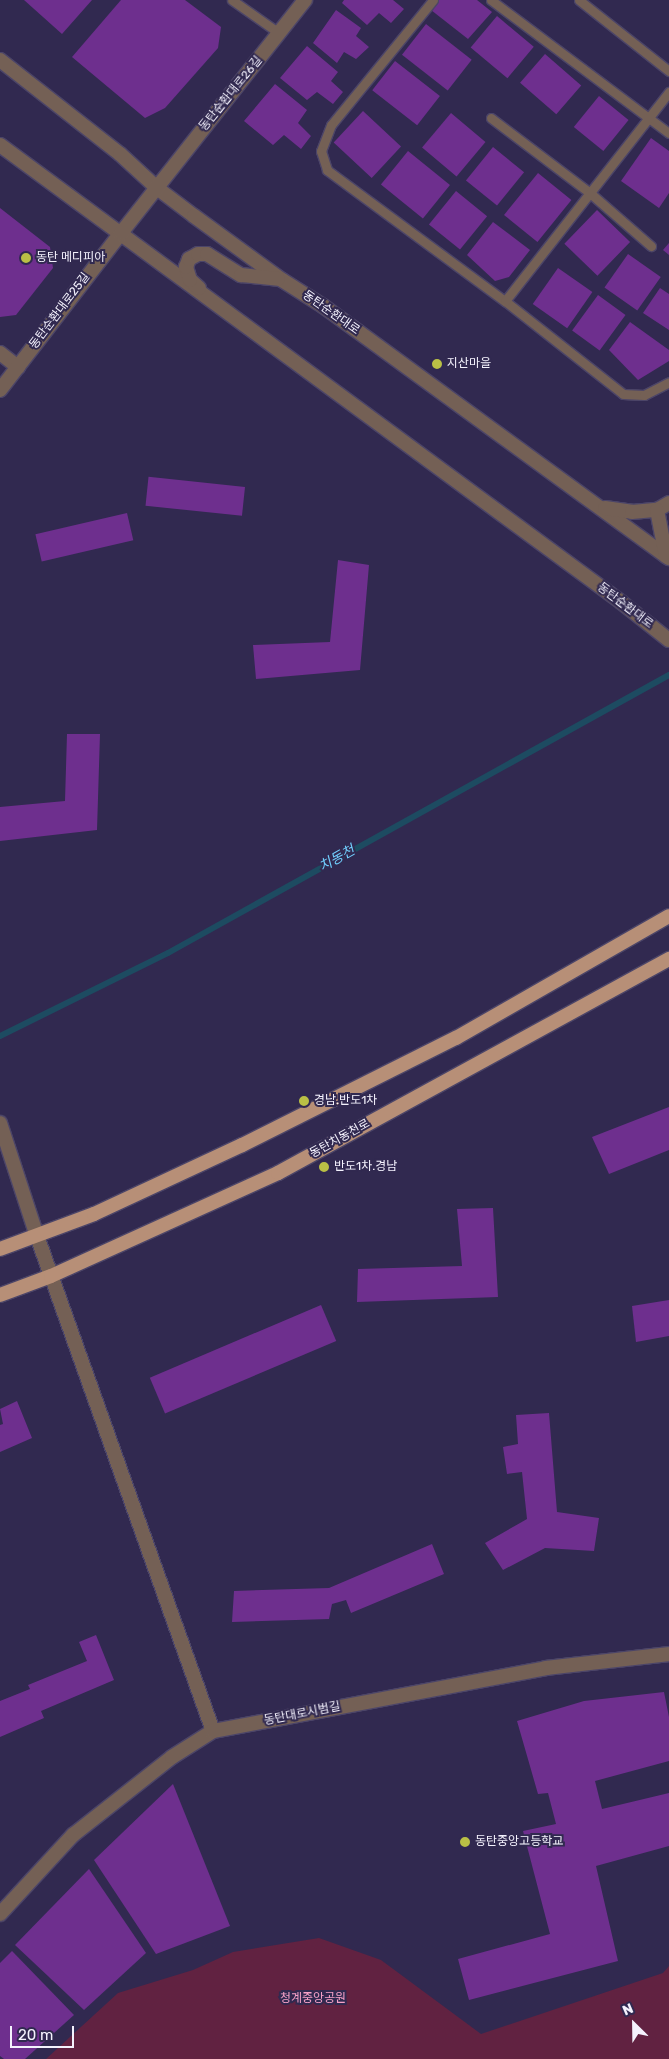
<!DOCTYPE html>
<meta charset="utf-8">
<style>
body{margin:0}
#map{position:relative;width:669px;height:2059px;overflow:hidden;background:#312950;font-family:Rubik,"Noto Sans KR",sans-serif}
div>[style]{position:absolute}
[style*='--x']{left:calc(var(--x)*1px);top:calc(var(--y)*1px);width:calc(var(--w)*1px);rotate:calc(var(--a)*1deg)}
.green>*{inset:0;background:#612241}
.stream>*{height:6px;margin:-3px;padding:0 3px;transform-origin:3px;border-radius:3px;background:#1d4b61}
.building>*{inset:0;background:#6e2f8e;transform-origin:0 0}
.roads{filter:drop-shadow(1px 0 #4c4568) drop-shadow(-1px 0 #4c4568) drop-shadow(0 1px #4c4568) drop-shadow(0 -1px #4c4568)}
.service>*{height:9px;margin:-4.5px;padding:0 4.5px;transform-origin:4.5px;border-radius:4.5px;background:#746055}
.tertiary>*{height:14px;margin:-7px;padding:0 7px;transform-origin:7px;border-radius:7px;background:#746055}
.primary>*{height:14px;margin:-7px;padding:0 7px;transform-origin:7px;border-radius:7px;background:#b78f77}
.dots>*{width:14px;height:14px;translate:-50% -50%;box-sizing:border-box;border:2px solid #312950;border-radius:50%}
span{translate:-50% -50%;white-space:nowrap;text-align:center;line-height:1.15;-webkit-text-stroke:4px #312950;paint-order:stroke}
.street-label{font-size:12px;color:#f4f2fd}
.poi-label{font-size:12px;color:#f4f2fd}
.left{translate:0 -50%;text-align:left}
.park-label{font-size:12px;color:#f7a1c7}
.water-label{font-size:14px;color:#71cffe;font-style:italic}
.north{position:absolute;left:609px;top:1999px;width:50px;height:50px;-webkit-text-stroke:4px #312950;paint-order:stroke;rotate:337deg;font-size:14px;font-weight:700;line-height:20px;text-align:center;color:#f4f2fd}
.north::after{content:'';display:block;margin:auto;width:18px;height:22px;background:#f4f2fd;clip-path:polygon(50% 0,100% 100%,50% 72%,0 100%)}
.scale{position:absolute;left:10px;top:2026px;width:64px;height:22px;box-sizing:border-box;border:2px solid #f4f2fd;border-top:0;padding-left:6px;font-size:15px;line-height:18px;white-space:nowrap;color:#f4f2fd;-webkit-text-stroke:4px #312950;paint-order:stroke}
</style>
<div id="map">
<div class="green">
<div style="clip-path:polygon(319px 1938px,381px 1960px,481px 2034px,663px 1973px,669px 1966px,669px 2059px,46px 2059px,118px 1993px,193px 1970px,233px 1952px)"></div>
</div>
<div class="stream">
<div style="--x:0;--y:1036;--w:187;--a:-26.3"></div>
<div style="--x:168;--y:953;--w:573;--a:-29.03"></div>
</div>
<div class="building">
<div style="clip-path:polygon(24px 0,92px 0,62px 34px)"></div>
<div style="clip-path:polygon(121px 0,185px 0,221px 27px,218px 48px,165px 108px,145px 118px,72px 57px)"></div>
<div style="clip-path:polygon(344px 0,393px 0,404px 9px,391px 23px,379px 13px,367px 25px,342px 3px)"></div>
<div style="clip-path:polygon(438px 0,477px 0,492px 12px,468px 39px,431px 10px)"></div>
<div style="clip-path:polygon(336px 10px,361px 28px,356px 36px,369px 47px,356px 59px,344px 52px,337px 63px,313px 43px)"></div>
<div style="left:497px;top:16px;width:48px;height:41px;rotate:40deg"></div>
<div style="left:426px;top:24px;width:58px;height:39px;rotate:38deg"></div>
<div style="clip-path:polygon(307px 46px,338px 72px,331px 81px,343px 92px,333px 104px,317px 92px,307px 100px,280px 78px)"></div>
<div style="left:545px;top:54px;width:48px;height:38px;rotate:41deg"></div>
<div style="left:395px;top:61px;width:57px;height:37px;rotate:38deg"></div>
<div style="clip-path:polygon(275px 84px,307px 110px,298px 123px,311px 136px,301px 149px,284px 135px,273px 145px,244px 121px)"></div>
<div style="left:599px;top:96px;width:38px;height:40px;rotate:39deg"></div>
<div style="left:363px;top:111px;width:52px;height:43px;rotate:43deg"></div>
<div style="left:451px;top:113px;width:45px;height:45px;rotate:40deg"></div>
<div style="clip-path:polygon(651px 138px,669px 151px,669px 193px,659px 208px,621px 181px)"></div>
<div style="left:493px;top:147px;width:40px;height:43px;rotate:39deg"></div>
<div style="left:408px;top:151px;width:54px;height:43px;rotate:39deg"></div>
<div style="left:538px;top:173px;width:43px;height:54px;rotate:39deg"></div>
<div style="left:456px;top:191px;width:40px;height:43px;rotate:39deg"></div>
<div style="clip-path:polygon(0 208px,50px 247px,53px 268px,16px 315px,0 317px)"></div>
<div style="left:597px;top:210px;width:46px;height:47px;rotate:44deg"></div>
<div style="clip-path:polygon(493px 222px,530px 250px,509px 277px,495px 281px,467px 255px)"></div>
<div style="clip-path:polygon(669px 243px,669px 255px,663px 250px)"></div>
<div style="left:628px;top:254px;width:40px;height:41px;rotate:35deg"></div>
<div style="left:558px;top:268px;width:42px;height:44px;rotate:35deg"></div>
<div style="clip-path:polygon(660px 288px,669px 294px,669px 330px,643px 313px)"></div>
<div style="left:598px;top:295px;width:34px;height:44px;rotate:36deg"></div>
<div style="clip-path:polygon(630px 322px,669px 350px,669px 361px,638px 380px,609px 350px)"></div>
<div style="left:245px;top:487px;width:29px;height:97px;rotate:96deg"></div>
<div style="left:127px;top:513px;width:28px;height:94px;rotate:77deg"></div>
<div style="clip-path:polygon(338px 560px,369px 565px,360px 670px,256px 679px,253px 645px,330px 642px)"></div>
<div style="clip-path:polygon(67px 734px,100px 734px,97px 830px,0 841px,0 807px,65px 801px)"></div>
<div style="clip-path:polygon(669px 1107px,669px 1150px,609px 1174px,592px 1137px)"></div>
<div style="clip-path:polygon(493px 1208px,498px 1297px,357px 1302px,358px 1269px,462px 1266px,457px 1209px)"></div>
<div style="clip-path:polygon(669px 1300px,669px 1336px,636px 1342px,632px 1306px)"></div>
<div style="left:321px;top:1305px;width:39px;height:186px;rotate:67deg"></div>
<div style="clip-path:polygon(17px 1401px,32px 1438px,0 1452px,0 1425px,3px 1424px,0 1409px)"></div>
<div style="clip-path:polygon(549px 1413px,557px 1512px,599px 1518px,594px 1551px,545px 1548px,503px 1570px,485px 1543px,527px 1519px,522px 1472px,507px 1474px,503px 1447px,518px 1444px,516px 1415px)"></div>
<div style="clip-path:polygon(432px 1544px,444px 1574px,351px 1613px,346px 1600px,332px 1604px,329px 1619px,232px 1622px,234px 1591px,329px 1588px)"></div>
<div style="clip-path:polygon(96px 1635px,114px 1680px,41px 1711px,44px 1718px,0 1737px,0 1701px,30px 1689px,28px 1685px,87px 1661px,79px 1642px)"></div>
<div style="clip-path:polygon(664px 1692px,669px 1717px,669px 1761px,595px 1781px,602px 1809px,669px 1793px,669px 1846px,596px 1866px,618px 1961px,469px 2000px,458px 1959px,550px 1934px,523px 1831px,556px 1824px,548px 1793px,538px 1794px,517px 1721px,584px 1701px)"></div>
<div style="clip-path:polygon(173px 1784px,230px 1926px,156px 1954px,94px 1860px)"></div>
<div style="clip-path:polygon(89px 1869px,146px 1953px,84px 2010px,15px 1945px)"></div>
<div style="clip-path:polygon(12px 1951px,74px 2015px,25px 2059px,4px 2059px,0 2056px,0 1963px)"></div>
</div>
<div class="roads">
<div class="service">
<div style="--x:232;--y:0;--w:57;--a:35.1"></div>
<div style="--x:433;--y:0;--w:161;--a:129.2"></div>
<div style="--x:331;--y:125;--w:28;--a:111"></div>
<div style="--x:321;--y:151;--w:20;--a:72"></div>
<div style="--x:327;--y:170;--w:221;--a:36.4"></div>
<div style="--x:505;--y:301;--w:150;--a:38.2"></div>
<div style="--x:623;--y:394;--w:21;--a:3"></div>
<div style="--x:644;--y:395;--w:28;--a:-27"></div>
<div style="--x:491;--y:0;--w:222;--a:36.8"></div>
<div style="--x:579;--y:0;--w:115;--a:38.3"></div>
<div style="--x:491;--y:118;--w:124;--a:37.1"></div>
<div style="--x:590;--y:193;--w:81;--a:41"></div>
<div style="--x:505;--y:301;--w:266;--a:-51.9"></div>
</div>
<div class="tertiary">
<div style="--x:0;--y:60;--w:152;--a:38.1"></div>
<div style="--x:120;--y:154;--w:50;--a:42.6"></div>
<div style="--x:157;--y:188;--w:46;--a:37.1"></div>
<div style="--x:194;--y:216;--w:109;--a:36"></div>
<div style="--x:282;--y:280;--w:49;--a:32.4"></div>
<div style="--x:323;--y:306;--w:428;--a:36.1"></div>
<div style="--x:0;--y:145;--w:771;--a:36.35"></div>
<div style="--x:621;--y:602;--w:61;--a:38.4"></div>
<div style="--x:199;--y:288;--w:12;--a:-138"></div>
<div style="--x:190;--y:280;--w:14;--a:-107"></div>
<div style="--x:186;--y:267;--w:9;--a:-69"></div>
<div style="--x:189;--y:259;--w:10;--a:-29"></div>
<div style="--x:198;--y:254;--w:9;--a:0"></div>
<div style="--x:207;--y:254;--w:40;--a:32"></div>
<div style="--x:241;--y:275;--w:37;--a:6"></div>
<div style="--x:0;--y:353;--w:23;--a:38"></div>
<div style="--x:0;--y:390;--w:198;--a:-52.4"></div>
<div style="--x:121;--y:233;--w:297;--a:-51.7"></div>
<div style="--x:605;--y:508;--w:27;--a:8"></div>
<div style="--x:632;--y:512;--w:25;--a:-5"></div>
<div style="--x:657;--y:510;--w:14;--a:-30"></div>
<div style="--x:657;--y:510;--w:47;--a:78.9"></div>
<div style="--x:0;--y:1123;--w:119;--a:71.9"></div>
<div style="--x:37;--y:1236;--w:525;--a:70.43"></div>
<div style="--x:0;--y:1914;--w:108;--a:-47.3"></div>
<div style="--x:73;--y:1835;--w:126;--a:-38.2"></div>
<div style="--x:172;--y:1757;--w:49;--a:-32.4"></div>
<div style="--x:213;--y:1731;--w:339;--a:-10.7"></div>
<div style="--x:546;--y:1668;--w:124;--a:-6.5"></div>
</div>
<div class="primary">
<div style="--x:0;--y:1249;--w:100;--a:-20.4"></div>
<div style="--x:94;--y:1214;--w:163;--a:-25"></div>
<div style="--x:242;--y:1145;--w:239;--a:-26.6"></div>
<div style="--x:456;--y:1038;--w:245;--a:-29.8"></div>
<div style="--x:0;--y:1295;--w:54;--a:-20.4"></div>
<div style="--x:51;--y:1276;--w:249;--a:-24.4"></div>
<div style="--x:278;--y:1173;--w:446;--a:-28.7"></div>
</div>
</div>
<div class="dots">
<div style="left:26px;top:258px;background:#bac045"></div>
<div style="left:437px;top:364px;background:#bac045"></div>
<div style="left:304px;top:1101px;background:#bac045"></div>
<div style="left:324px;top:1167px;background:#bac045"></div>
<div style="left:465px;top:1842px;background:#bac045"></div>
</div>
<div class="street-label">
<span style="left:231px;top:94px;rotate:-51deg">동탄순환대로26길</span>
<span style="left:60px;top:311px;rotate:-53deg">동탄순환대로25길</span>
<span style="left:331px;top:313px;rotate:35deg">동탄순환대로</span>
<span style="left:625px;top:606px;rotate:37deg">동탄순환대로</span>
<span style="left:340px;top:1139px;rotate:-29deg">동탄치동천로</span>
<span style="left:302px;top:1714px;rotate:-11deg">동탄대로시범길</span>
</div>
<div class="poi-label">
<span class="left" style="left:36px;top:258px">동탄 메디피아</span>
<span class="left" style="left:447px;top:364px">지산마을</span>
<span class="left" style="left:314px;top:1101px">경남.반도1차</span>
<span class="left" style="left:334px;top:1167px">반도1차.경남</span>
<span class="left" style="left:475px;top:1842px">동탄중앙고등학교</span>
</div>
<div class="park-label">
<span style="left:313px;top:1999px">청계중앙공원</span>
</div>
<div class="water-label">
<span style="left:337px;top:859px;rotate:-29deg">치동천</span>
</div>
<div class="north">N</div>
<div class="scale">20 m</div>
</div>
